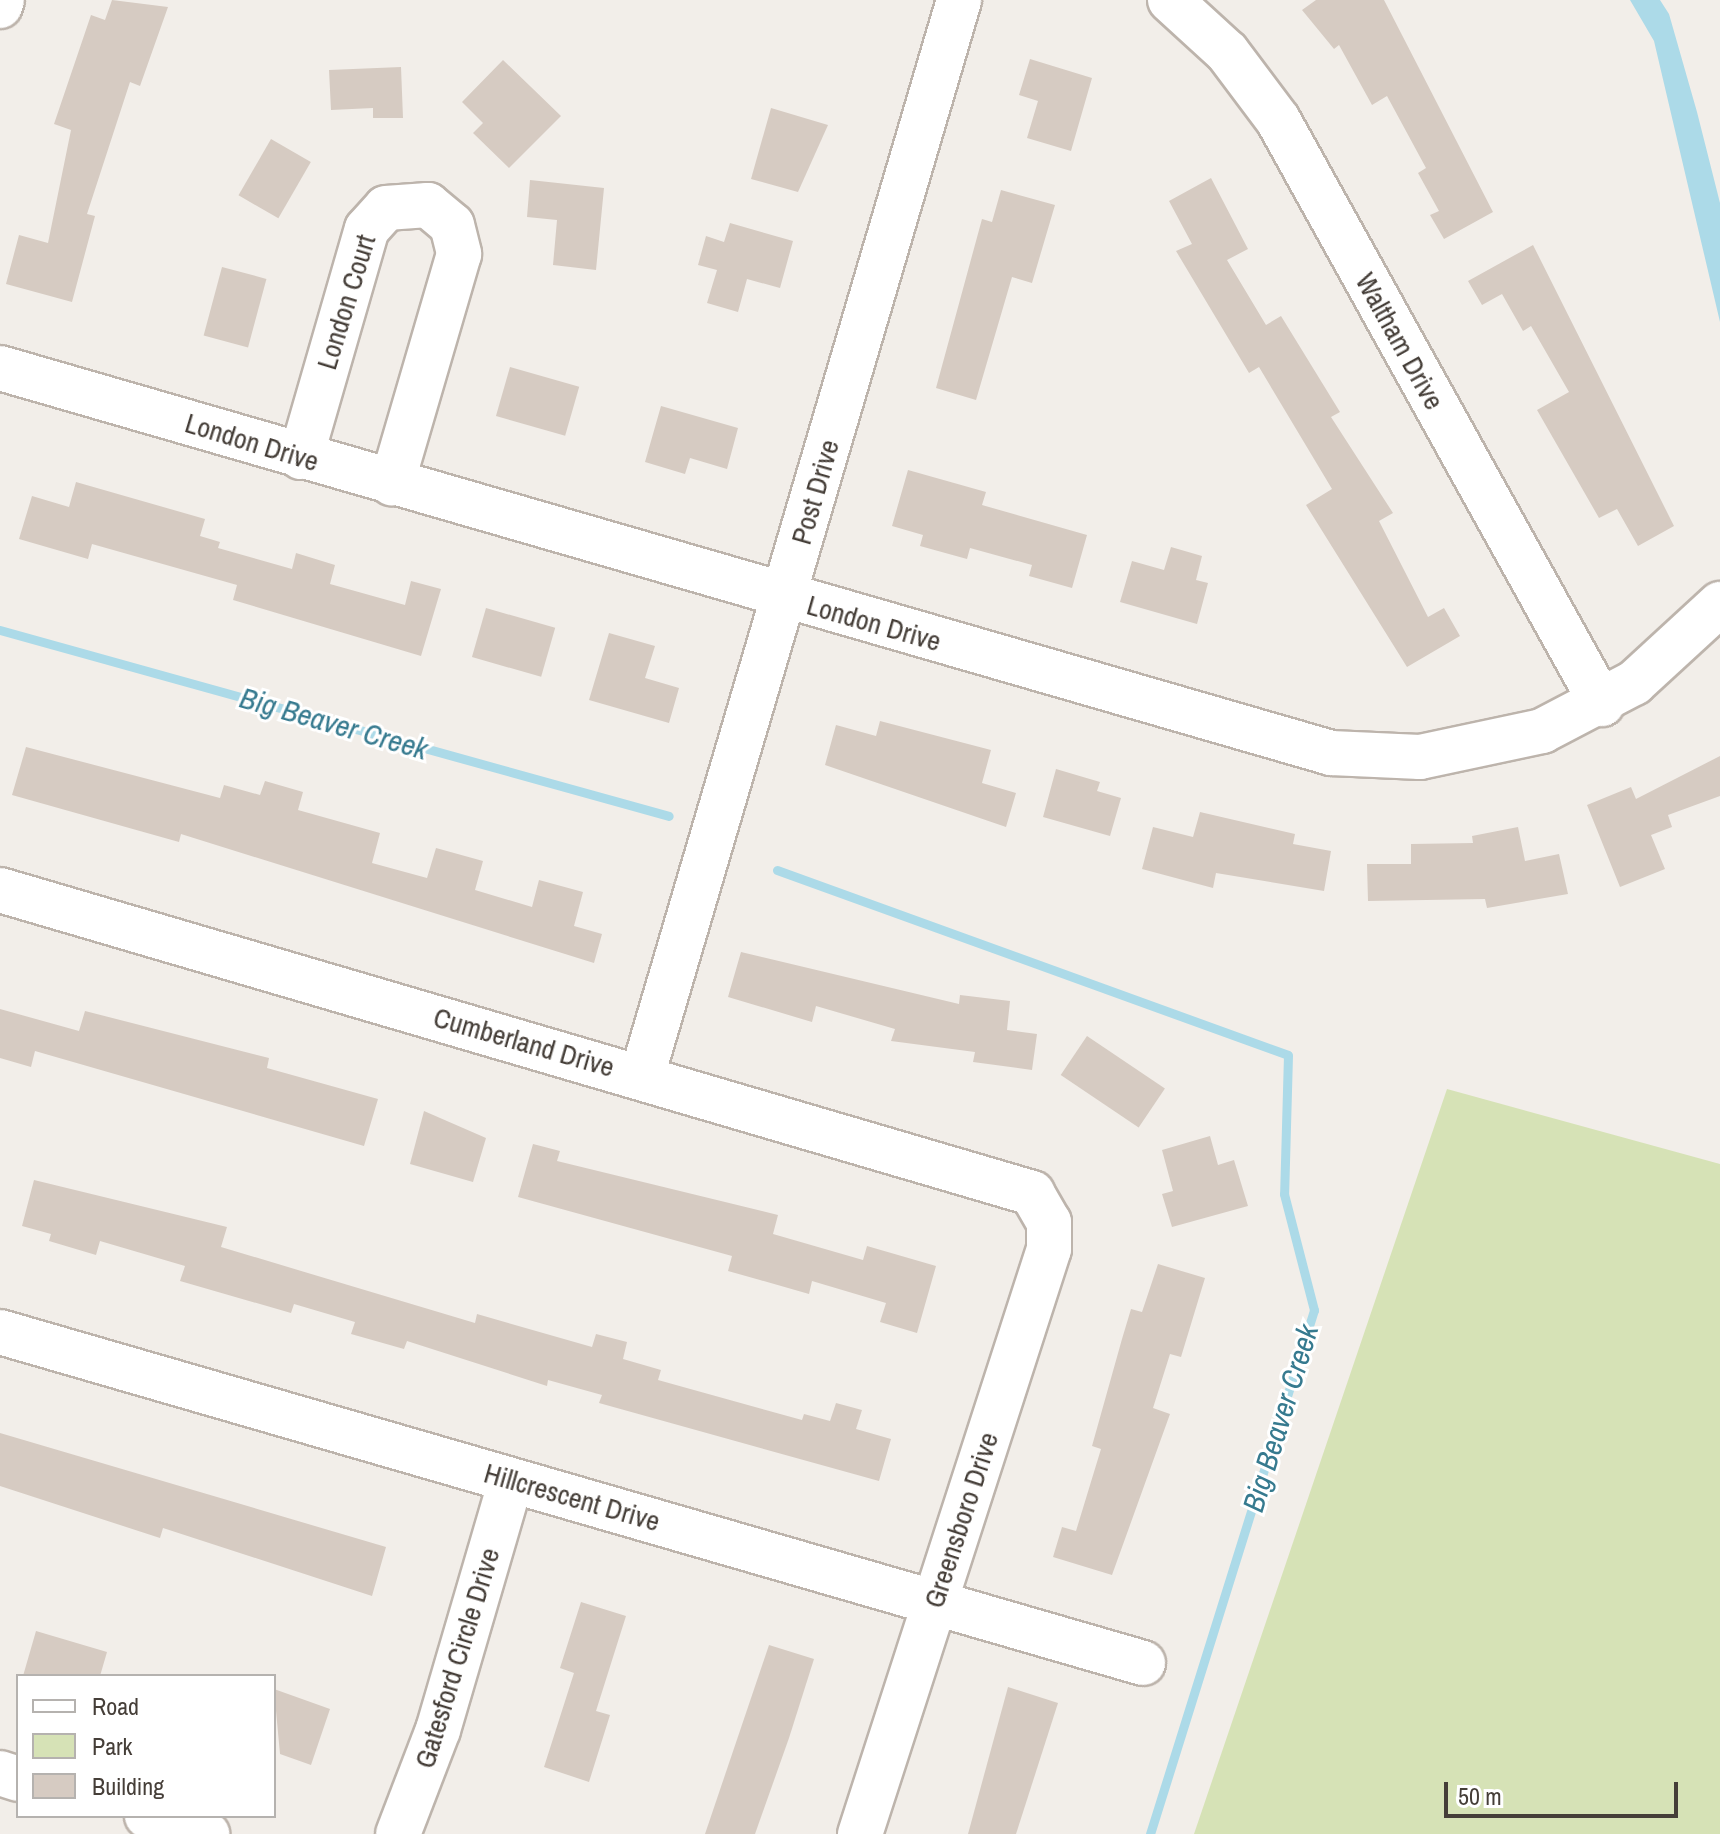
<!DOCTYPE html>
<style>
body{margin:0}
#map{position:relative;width:1720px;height:1834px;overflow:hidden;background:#f2eee9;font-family:"Archivo Narrow",sans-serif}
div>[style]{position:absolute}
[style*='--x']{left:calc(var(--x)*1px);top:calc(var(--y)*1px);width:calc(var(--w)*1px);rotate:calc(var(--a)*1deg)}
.green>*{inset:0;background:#d6e2b6}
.water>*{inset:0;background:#acdae8}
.stream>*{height:9px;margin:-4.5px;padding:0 4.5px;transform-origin:4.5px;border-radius:4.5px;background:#acdae8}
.building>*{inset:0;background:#d6cbc2;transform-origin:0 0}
.roads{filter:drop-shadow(2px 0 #bdb4ac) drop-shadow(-2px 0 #bdb4ac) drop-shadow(0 2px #bdb4ac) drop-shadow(0 -2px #bdb4ac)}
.minor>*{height:44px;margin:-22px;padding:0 22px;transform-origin:22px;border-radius:22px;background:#fff}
span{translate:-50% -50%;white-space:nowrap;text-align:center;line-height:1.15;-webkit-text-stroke:6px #fff;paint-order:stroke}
.street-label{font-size:28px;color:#453e38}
.water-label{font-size:30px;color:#367a8f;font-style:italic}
.legend{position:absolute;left:16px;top:1674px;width:260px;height:144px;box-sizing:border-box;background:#fff;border:2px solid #b5b2af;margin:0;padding:10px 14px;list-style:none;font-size:24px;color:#453e38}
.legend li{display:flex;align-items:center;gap:16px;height:40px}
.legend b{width:40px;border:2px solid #b5b2af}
.scale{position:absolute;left:1444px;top:1782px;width:234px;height:36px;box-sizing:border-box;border:4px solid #453e38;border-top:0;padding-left:10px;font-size:24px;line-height:28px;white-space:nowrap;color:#453e38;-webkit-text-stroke:6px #fff;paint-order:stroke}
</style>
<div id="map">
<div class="green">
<div style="clip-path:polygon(1447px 1089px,1720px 1164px,1720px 1834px,1194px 1834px)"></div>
</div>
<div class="water">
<div style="clip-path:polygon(1630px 0,1660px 0,1669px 14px,1697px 112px,1720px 203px,1720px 322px,1654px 41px)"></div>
</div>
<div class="stream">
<div style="--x:0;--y:630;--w:694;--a:15.54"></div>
<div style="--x:777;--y:870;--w:543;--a:19.9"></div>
<div style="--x:1288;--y:1055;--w:139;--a:91.6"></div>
<div style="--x:1284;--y:1194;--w:120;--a:75.5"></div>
<div style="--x:1314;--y:1310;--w:549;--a:107.38"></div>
</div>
<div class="building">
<div style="clip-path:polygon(112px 0,168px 7px,140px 86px,130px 82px,87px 214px,95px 216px,72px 302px,6px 284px,19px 235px,48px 243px,71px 130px,54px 124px,91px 15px,105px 20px)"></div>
<div style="clip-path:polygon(1316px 0,1384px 0,1493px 212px,1444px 239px,1430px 215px,1439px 211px,1418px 173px,1426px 168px,1387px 96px,1372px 105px,1339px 45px,1334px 49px,1302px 10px)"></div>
<div style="clip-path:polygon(1030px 59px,1092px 78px,1071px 151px,1027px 138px,1038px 101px,1019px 95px)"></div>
<div style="clip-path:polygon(503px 60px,561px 116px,509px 168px,473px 133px,483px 123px,462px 102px)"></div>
<div style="clip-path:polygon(401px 67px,403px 118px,373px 118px,373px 108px,331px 110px,329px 70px)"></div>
<div style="clip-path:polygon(771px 108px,828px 125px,798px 192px,751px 179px)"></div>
<div style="left:271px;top:139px;width:46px;height:65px;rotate:30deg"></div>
<div style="clip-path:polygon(1211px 178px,1248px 249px,1227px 260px,1266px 325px,1281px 316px,1340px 412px,1331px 417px,1393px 513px,1379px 521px,1428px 617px,1444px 608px,1460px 636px,1407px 667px,1306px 505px,1332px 489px,1259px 367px,1249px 373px,1176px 251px,1192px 244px,1169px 201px)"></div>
<div style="clip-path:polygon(530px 180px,604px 188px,596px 270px,553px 265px,557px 220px,527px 217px)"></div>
<div style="clip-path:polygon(1001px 190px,1055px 205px,1032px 283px,1012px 277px,976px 400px,936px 388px,982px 219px,992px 222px)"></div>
<div style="clip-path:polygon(730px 223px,793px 241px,780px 288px,747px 279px,738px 312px,707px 303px,717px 270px,698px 265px,706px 236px,724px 242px)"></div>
<div style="clip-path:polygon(1533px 245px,1674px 526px,1638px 546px,1617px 509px,1599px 518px,1537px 410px,1569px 392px,1531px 326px,1523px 331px,1502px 294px,1482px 305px,1468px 281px)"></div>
<div style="left:222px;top:267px;width:46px;height:71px;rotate:15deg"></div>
<div style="left:510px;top:367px;width:72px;height:51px;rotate:16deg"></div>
<div style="clip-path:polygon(661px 406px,738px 428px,727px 469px,690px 458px,685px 474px,645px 462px)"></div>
<div style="clip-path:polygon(908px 470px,986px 492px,982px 505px,1087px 535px,1072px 588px,1029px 576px,1032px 565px,970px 548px,967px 559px,920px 546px,923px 535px,892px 526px)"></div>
<div style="clip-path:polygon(76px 482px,205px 519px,200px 536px,220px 542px,218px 548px,292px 569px,296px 553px,335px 565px,330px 584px,405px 605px,411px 581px,441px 589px,421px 656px,233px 600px,237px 585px,92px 544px,88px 559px,19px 539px,32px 496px,69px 507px)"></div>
<div style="clip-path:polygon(1171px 547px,1202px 556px,1196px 580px,1208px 583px,1197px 624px,1120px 602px,1132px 561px,1164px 570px)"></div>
<div style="left:486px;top:608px;width:72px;height:51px;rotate:16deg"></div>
<div style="clip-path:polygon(609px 633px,655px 646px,645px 678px,679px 688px,669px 723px,589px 700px)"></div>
<div style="clip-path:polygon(880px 721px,991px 750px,982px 783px,1016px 793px,1006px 827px,825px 765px,836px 725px,876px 736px)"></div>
<div style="clip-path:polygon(26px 747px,220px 798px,224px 785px,260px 795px,265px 781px,303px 792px,298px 810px,380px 833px,372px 863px,427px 878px,436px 848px,483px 861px,475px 890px,532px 907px,539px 880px,583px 892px,574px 926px,602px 934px,594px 963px,181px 834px,179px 842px,12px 795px)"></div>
<div style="clip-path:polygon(1720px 756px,1720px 796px,1668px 815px,1672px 827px,1651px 835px,1665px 869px,1620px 887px,1587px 805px,1631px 787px,1636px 799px)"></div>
<div style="clip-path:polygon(1056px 769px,1100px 782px,1097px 791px,1121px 798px,1110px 836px,1043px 817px)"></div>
<div style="clip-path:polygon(1200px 812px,1295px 834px,1293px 844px,1331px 851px,1324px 891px,1216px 873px,1213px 888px,1142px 869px,1153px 827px,1193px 837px)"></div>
<div style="clip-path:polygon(1518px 827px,1525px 861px,1559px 854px,1568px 894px,1487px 908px,1485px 899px,1368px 901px,1367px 864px,1411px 864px,1411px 844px,1473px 843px,1472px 836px)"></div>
<div style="clip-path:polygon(741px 952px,959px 1004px,960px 995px,1010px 1001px,1007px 1030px,1037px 1034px,1032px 1070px,973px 1062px,975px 1052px,891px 1041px,895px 1029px,816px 1006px,812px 1022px,728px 997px)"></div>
<div style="clip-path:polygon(0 1009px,79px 1031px,85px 1011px,269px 1058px,267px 1068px,378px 1099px,364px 1146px,35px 1051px,31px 1067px,0 1058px)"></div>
<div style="left:1087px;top:1036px;width:94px;height:47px;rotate:34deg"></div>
<div style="clip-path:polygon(424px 1111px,486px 1138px,473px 1182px,410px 1164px)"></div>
<div style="clip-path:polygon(1210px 1136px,1218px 1165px,1234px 1160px,1248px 1206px,1172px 1227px,1162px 1194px,1173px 1191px,1162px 1150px)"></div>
<div style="clip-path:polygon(533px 1144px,560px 1151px,557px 1161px,778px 1215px,773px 1234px,863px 1260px,867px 1246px,936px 1266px,917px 1333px,880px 1322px,886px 1303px,812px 1281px,809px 1294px,760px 1280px,728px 1271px,732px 1256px,518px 1197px)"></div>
<div style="clip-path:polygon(34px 1180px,227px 1227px,221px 1247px,475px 1323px,477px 1314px,592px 1347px,596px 1334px,627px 1342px,623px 1359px,661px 1370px,658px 1380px,802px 1420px,804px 1414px,830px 1421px,836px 1403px,862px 1410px,856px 1429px,891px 1439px,879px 1481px,599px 1403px,602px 1395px,548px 1380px,547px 1386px,407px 1341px,404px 1349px,351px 1334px,355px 1322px,294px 1304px,291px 1313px,180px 1281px,185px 1266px,100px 1241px,96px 1255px,49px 1241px,51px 1234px,22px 1226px)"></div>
<div style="clip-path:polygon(1158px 1264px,1205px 1278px,1181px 1357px,1170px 1354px,1153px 1408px,1170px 1414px,1112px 1575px,1053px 1557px,1062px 1527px,1076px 1531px,1101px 1449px,1092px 1446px,1122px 1339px,1131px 1309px,1142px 1312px)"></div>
<div style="clip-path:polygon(0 1433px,386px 1547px,372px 1596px,163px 1528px,160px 1538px,0 1486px)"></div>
<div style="clip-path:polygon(581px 1602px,626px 1616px,596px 1711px,610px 1715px,589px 1782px,544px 1767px,574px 1673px,560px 1668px)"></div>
<div style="clip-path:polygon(36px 1631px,107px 1652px,100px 1676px,23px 1676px)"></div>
<div style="clip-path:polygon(769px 1645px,814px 1659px,789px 1738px,755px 1834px,705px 1834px)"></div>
<div style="clip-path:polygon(1008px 1687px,1058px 1703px,1016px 1834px,968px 1834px)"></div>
<div style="clip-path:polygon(274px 1689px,330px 1709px,311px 1765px,280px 1754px)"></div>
</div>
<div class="roads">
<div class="minor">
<div style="--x:1170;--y:0;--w:77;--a:42.4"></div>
<div style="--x:1227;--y:52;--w:85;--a:53.1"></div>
<div style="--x:1278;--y:120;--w:668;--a:60.98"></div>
<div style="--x:0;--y:6;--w:6;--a:-72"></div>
<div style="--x:0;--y:368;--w:1386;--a:16.13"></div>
<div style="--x:1331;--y:753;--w:89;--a:2.6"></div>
<div style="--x:1420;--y:757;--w:125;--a:-12"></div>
<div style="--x:1542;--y:731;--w:104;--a:-27.6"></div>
<div style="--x:1634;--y:683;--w:117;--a:-42.6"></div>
<div style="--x:301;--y:457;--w:237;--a:-73.9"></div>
<div style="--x:367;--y:229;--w:28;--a:-48"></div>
<div style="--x:386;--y:208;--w:42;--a:-4.1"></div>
<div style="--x:428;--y:205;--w:31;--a:40"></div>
<div style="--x:452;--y:225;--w:30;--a:76"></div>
<div style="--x:459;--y:254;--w:239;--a:106.3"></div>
<div style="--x:0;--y:890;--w:1076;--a:16.36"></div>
<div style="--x:1032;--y:1193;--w:34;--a:60"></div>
<div style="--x:1049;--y:1222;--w:27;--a:90"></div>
<div style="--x:1049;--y:1249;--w:615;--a:107.9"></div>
<div style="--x:642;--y:1076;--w:1122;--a:-73.58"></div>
<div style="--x:0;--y:1332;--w:1190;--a:16.15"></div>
<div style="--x:0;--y:1773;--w:19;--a:18"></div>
<div style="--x:147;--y:1816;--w:63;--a:16.7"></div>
<div style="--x:398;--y:1834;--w:111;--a:-69"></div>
<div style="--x:438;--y:1730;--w:260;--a:-73.7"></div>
</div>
</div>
<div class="street-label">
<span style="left:346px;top:302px;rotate:-73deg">London Court</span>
<span style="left:1400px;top:341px;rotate:61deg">Waltham Drive</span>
<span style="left:252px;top:442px;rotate:17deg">London Drive</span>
<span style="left:815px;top:492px;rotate:-74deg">Post Drive</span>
<span style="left:874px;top:623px;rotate:16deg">London Drive</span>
<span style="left:524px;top:1042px;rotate:16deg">Cumberland Drive</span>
<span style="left:572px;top:1497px;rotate:16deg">Hillcrescent Drive</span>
<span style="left:961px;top:1520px;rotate:-72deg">Greensboro Drive</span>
<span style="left:457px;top:1658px;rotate:-73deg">Gatesford Circle Drive</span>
</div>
<div class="water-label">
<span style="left:334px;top:723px;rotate:16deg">Big Beaver Creek</span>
<span style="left:1280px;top:1418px;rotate:-73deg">Big Beaver Creek</span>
</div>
<ul class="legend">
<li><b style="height:10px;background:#fff"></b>Road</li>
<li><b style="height:22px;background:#d6e2b6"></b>Park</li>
<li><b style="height:22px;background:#d6cbc2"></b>Building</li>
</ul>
<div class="scale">50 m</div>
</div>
